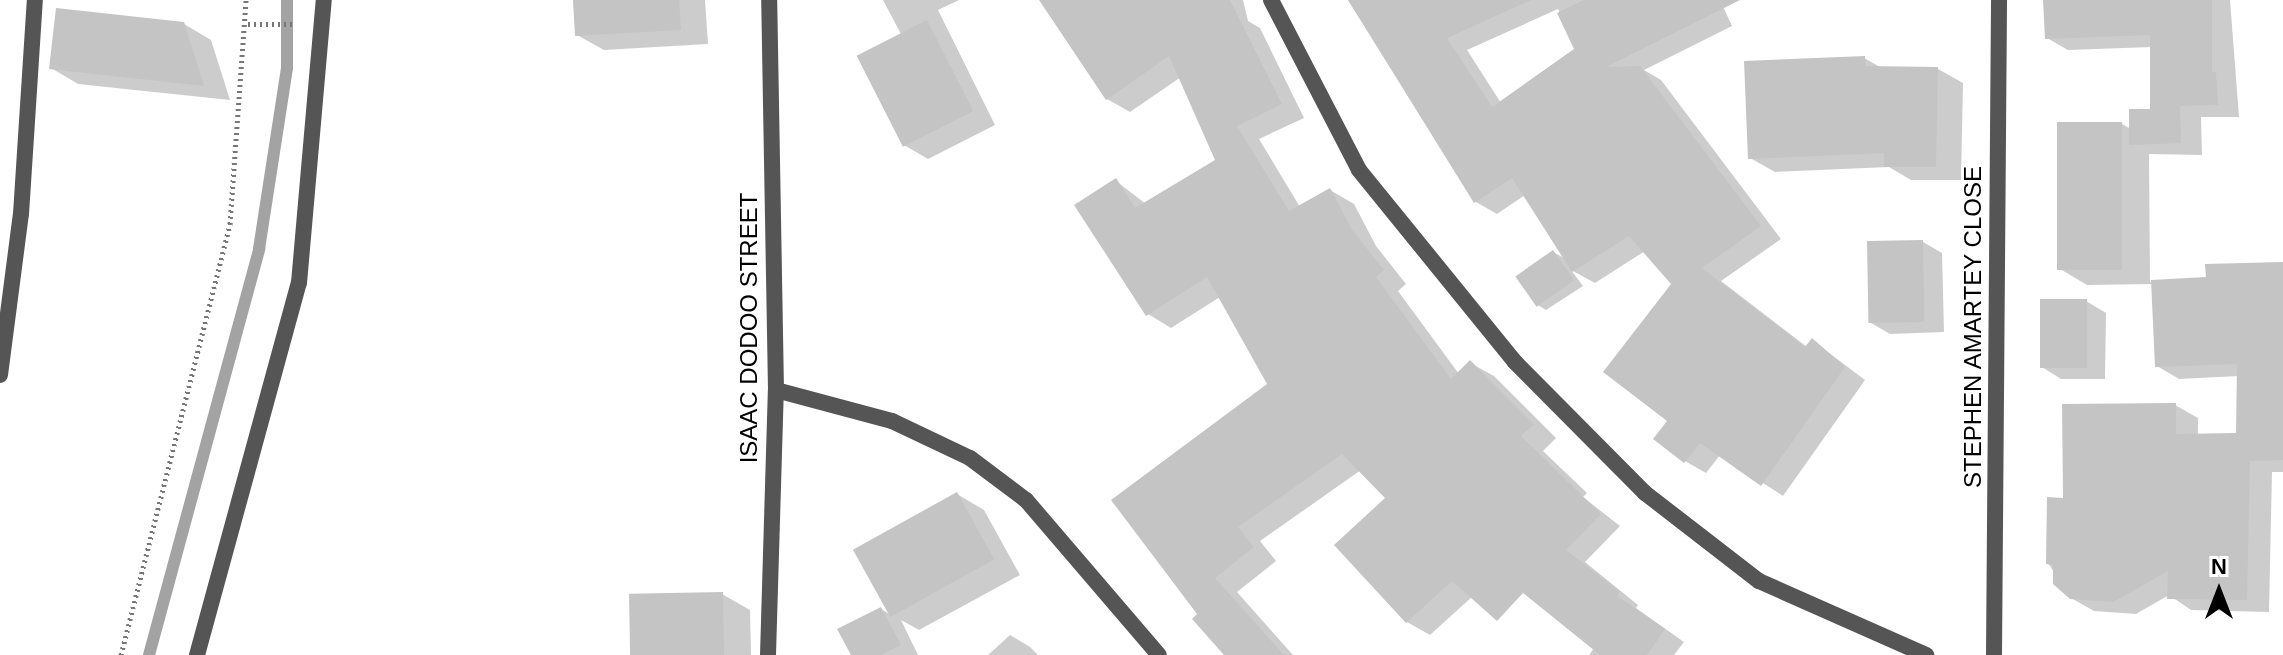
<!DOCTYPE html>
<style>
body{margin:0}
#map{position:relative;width:2283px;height:655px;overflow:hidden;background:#fff;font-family:Arial,sans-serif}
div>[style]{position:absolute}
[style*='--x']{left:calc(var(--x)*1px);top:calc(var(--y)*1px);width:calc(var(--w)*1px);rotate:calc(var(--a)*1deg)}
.shadow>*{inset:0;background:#0003}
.stream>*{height:12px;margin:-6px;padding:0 6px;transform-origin:6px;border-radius:6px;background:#a3a3a3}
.building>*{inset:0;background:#c4c4c4;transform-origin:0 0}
.path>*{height:5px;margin-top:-2.5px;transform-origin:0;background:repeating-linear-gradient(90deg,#777 0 2px,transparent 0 6px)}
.street>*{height:16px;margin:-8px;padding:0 8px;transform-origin:8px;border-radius:8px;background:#555}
span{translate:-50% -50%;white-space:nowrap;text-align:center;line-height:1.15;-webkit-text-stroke:6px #fff;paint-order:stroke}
.street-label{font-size:24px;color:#000}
.north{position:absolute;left:2179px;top:551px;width:80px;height:80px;-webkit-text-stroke:6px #fff;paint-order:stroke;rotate:0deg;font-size:22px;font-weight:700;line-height:32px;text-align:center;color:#000}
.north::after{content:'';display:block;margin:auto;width:28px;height:36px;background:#000;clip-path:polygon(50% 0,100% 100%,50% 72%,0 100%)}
</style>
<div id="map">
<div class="shadow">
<div style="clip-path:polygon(575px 0,705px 0,708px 44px,604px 50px,577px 35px)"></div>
<div style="clip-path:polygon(883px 0,959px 0,938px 10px,995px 125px,928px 159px,904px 145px,902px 36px)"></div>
<div style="clip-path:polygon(1041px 0,1243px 0,1248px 21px,1260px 28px,1304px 118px,1259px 139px,1300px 207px,1330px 190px,1354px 204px,1376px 246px,1406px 284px,1398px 291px,1459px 374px,1470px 363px,1494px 376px,1556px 438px,1543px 451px,1587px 493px,1583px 497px,1620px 526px,1585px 562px,1638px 605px,1636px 608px,1684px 642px,1674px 655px,1589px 655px,1594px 648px,1551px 525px,1430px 635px,1407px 622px,1388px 499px,1361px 470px,1260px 541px,1276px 561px,1237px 592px,1293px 655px,1227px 655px,1200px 614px,1270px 385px,1220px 297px,1171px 328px,1148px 314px,1116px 181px,1146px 204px,1218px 161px,1181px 77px,1130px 112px,1107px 99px)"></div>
<div style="clip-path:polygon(evenodd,1348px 0,1720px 0,1732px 26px,1644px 70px,1661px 80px,1781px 239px,1721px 281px,1807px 347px,1812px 340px,1865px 380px,1783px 496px,1720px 455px,1706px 473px,1685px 461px,1670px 420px,1674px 284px,1645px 251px,1595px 283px,1571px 270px,1583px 286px,1546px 310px,1536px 304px,1553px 252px,1566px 259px,1525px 195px,1497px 214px,1476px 202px,1348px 0,1558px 9px,1577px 50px,1501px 103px,1467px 50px,1558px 9px)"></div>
<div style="clip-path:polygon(2045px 0,2230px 0,2239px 117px,2201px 117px,2202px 155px,2149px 154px,2150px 282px,2208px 279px,2283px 264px,2283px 472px,2272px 472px,2269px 612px,2191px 610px,2169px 595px,2136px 614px,2094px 611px,2071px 598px,2048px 563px,2065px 500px,2175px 405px,2198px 418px,2198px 436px,2238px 435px,2239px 376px,2179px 379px,2157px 366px,2154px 284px,2087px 285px,2060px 269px,2122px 124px,2131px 129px,2152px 111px,2152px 47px,2068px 50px,2047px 38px)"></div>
<div style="clip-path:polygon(184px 24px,211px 40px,230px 100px,78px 84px,51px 68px)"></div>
<div style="clip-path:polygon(1864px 58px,1882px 68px,1938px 69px,1963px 83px,1961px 180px,1911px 180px,1889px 167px,1775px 172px,1750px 158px)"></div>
<div style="clip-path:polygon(1923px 242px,1942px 253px,1944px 332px,1890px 334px,1871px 323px)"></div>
<div style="clip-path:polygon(2086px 301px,2106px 313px,2105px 379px,2061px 379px,2042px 367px)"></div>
<div style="clip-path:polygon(957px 494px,984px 510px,1020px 575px,919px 630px,901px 620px,918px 655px,853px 655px,881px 609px,893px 616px,855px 550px)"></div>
<div style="clip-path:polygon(722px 594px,750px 610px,751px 655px,633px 655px)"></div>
<div style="clip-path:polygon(1010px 635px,1030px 647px,1038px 655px,988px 655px)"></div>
</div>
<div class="stream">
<div style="--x:149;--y:655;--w:421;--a:-74.8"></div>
<div style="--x:259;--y:249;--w:183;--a:-81.2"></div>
<div style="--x:287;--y:68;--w:68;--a:-90"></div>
</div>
<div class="building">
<div style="clip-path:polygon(573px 0,679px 0,681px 30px,575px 36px)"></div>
<div style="clip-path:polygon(1039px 0,1230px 0,1282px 104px,1237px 126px,1289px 211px,1330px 188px,1353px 231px,1384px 270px,1376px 277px,1451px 379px,1470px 360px,1534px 424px,1521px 436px,1601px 514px,1566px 550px,1620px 592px,1617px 596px,1665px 629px,1647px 655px,1600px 655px,1523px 593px,1497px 621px,1452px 581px,1406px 623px,1334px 545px,1385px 498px,1342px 454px,1238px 527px,1254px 547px,1215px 578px,1284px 655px,1224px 655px,1192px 619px,1197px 614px,1111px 500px,1267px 384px,1207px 277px,1146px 316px,1074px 205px,1116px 178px,1135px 208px,1215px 160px,1169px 56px,1106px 100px)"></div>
<div style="clip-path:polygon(1348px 0,1531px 0,1447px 38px,1492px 107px,1574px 49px,1557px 13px,1584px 0,1740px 0,1606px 67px,1640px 66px,1761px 226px,1702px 268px,1805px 347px,1812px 338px,1845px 367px,1761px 486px,1700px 443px,1684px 463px,1653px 439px,1667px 421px,1603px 372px,1671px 284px,1629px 236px,1572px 272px,1512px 178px,1474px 203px)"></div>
<div style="clip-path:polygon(2043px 0,2212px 0,2212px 72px,2216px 72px,2218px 105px,2180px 106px,2181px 143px,2129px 145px,2129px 109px,2150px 109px,2150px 35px,2045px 39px)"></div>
<div style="clip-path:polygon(56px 8px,184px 22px,204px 86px,49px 69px)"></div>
<div style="left:927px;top:20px;width:102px;height:79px;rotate:63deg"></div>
<div style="clip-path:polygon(1865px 56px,1865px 66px,1938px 67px,1936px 167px,1884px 167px,1884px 153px,1748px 159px,1744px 61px)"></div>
<div style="left:2057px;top:122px;width:65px;height:148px"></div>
<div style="left:1923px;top:240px;width:82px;height:56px;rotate:89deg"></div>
<div style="left:1553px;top:250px;width:37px;height:46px;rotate:55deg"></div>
<div style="clip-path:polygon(2283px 262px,2283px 460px,2250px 461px,2247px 600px,2167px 599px,2168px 571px,2113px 602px,2070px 599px,2053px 584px,2053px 565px,2046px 564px,2047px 497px,2063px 498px,2062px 404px,2176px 403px,2176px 434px,2236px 433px,2237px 364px,2155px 367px,2151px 280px,2206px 277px,2205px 264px)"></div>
<div style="left:2040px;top:299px;width:47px;height:69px"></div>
<div style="left:957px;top:492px;width:77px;height:119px;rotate:61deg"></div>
<div style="left:723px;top:592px;width:63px;height:94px;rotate:89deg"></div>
<div style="clip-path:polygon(881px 607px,901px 645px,881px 655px,851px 655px,837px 629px)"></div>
</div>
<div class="path">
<div style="--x:248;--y:24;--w:48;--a:0"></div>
<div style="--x:121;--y:655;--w:445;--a:-75.8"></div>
<div style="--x:230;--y:224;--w:225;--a:-85.9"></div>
</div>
<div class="street">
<div style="--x:1271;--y:0;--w:191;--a:62.6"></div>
<div style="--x:1359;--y:170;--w:247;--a:50.9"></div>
<div style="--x:1515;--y:362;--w:185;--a:45.2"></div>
<div style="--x:1645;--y:493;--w:144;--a:37.7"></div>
<div style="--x:1759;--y:581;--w:183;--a:23.9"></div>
<div style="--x:0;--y:375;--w:162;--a:-82.6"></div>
<div style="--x:21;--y:214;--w:214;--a:-86.3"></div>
<div style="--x:776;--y:390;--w:120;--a:15"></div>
<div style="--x:892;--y:421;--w:86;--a:25.4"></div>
<div style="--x:970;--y:458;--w:70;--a:36.9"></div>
<div style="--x:1026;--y:500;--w:204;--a:49.4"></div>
<div style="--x:197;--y:655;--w:386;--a:-74.7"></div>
<div style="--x:299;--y:283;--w:284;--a:-85"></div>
<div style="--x:768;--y:655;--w:265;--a:-88.3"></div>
<div style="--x:776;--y:390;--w:390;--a:-91"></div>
<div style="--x:1994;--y:655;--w:655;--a:-89.56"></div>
</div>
<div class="street-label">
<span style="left:1973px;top:327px;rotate:-90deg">STEPHEN AMARTEY CLOSE</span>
<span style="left:749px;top:328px;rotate:-90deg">ISAAC DODOO STREET</span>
</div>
<div class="north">N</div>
</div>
